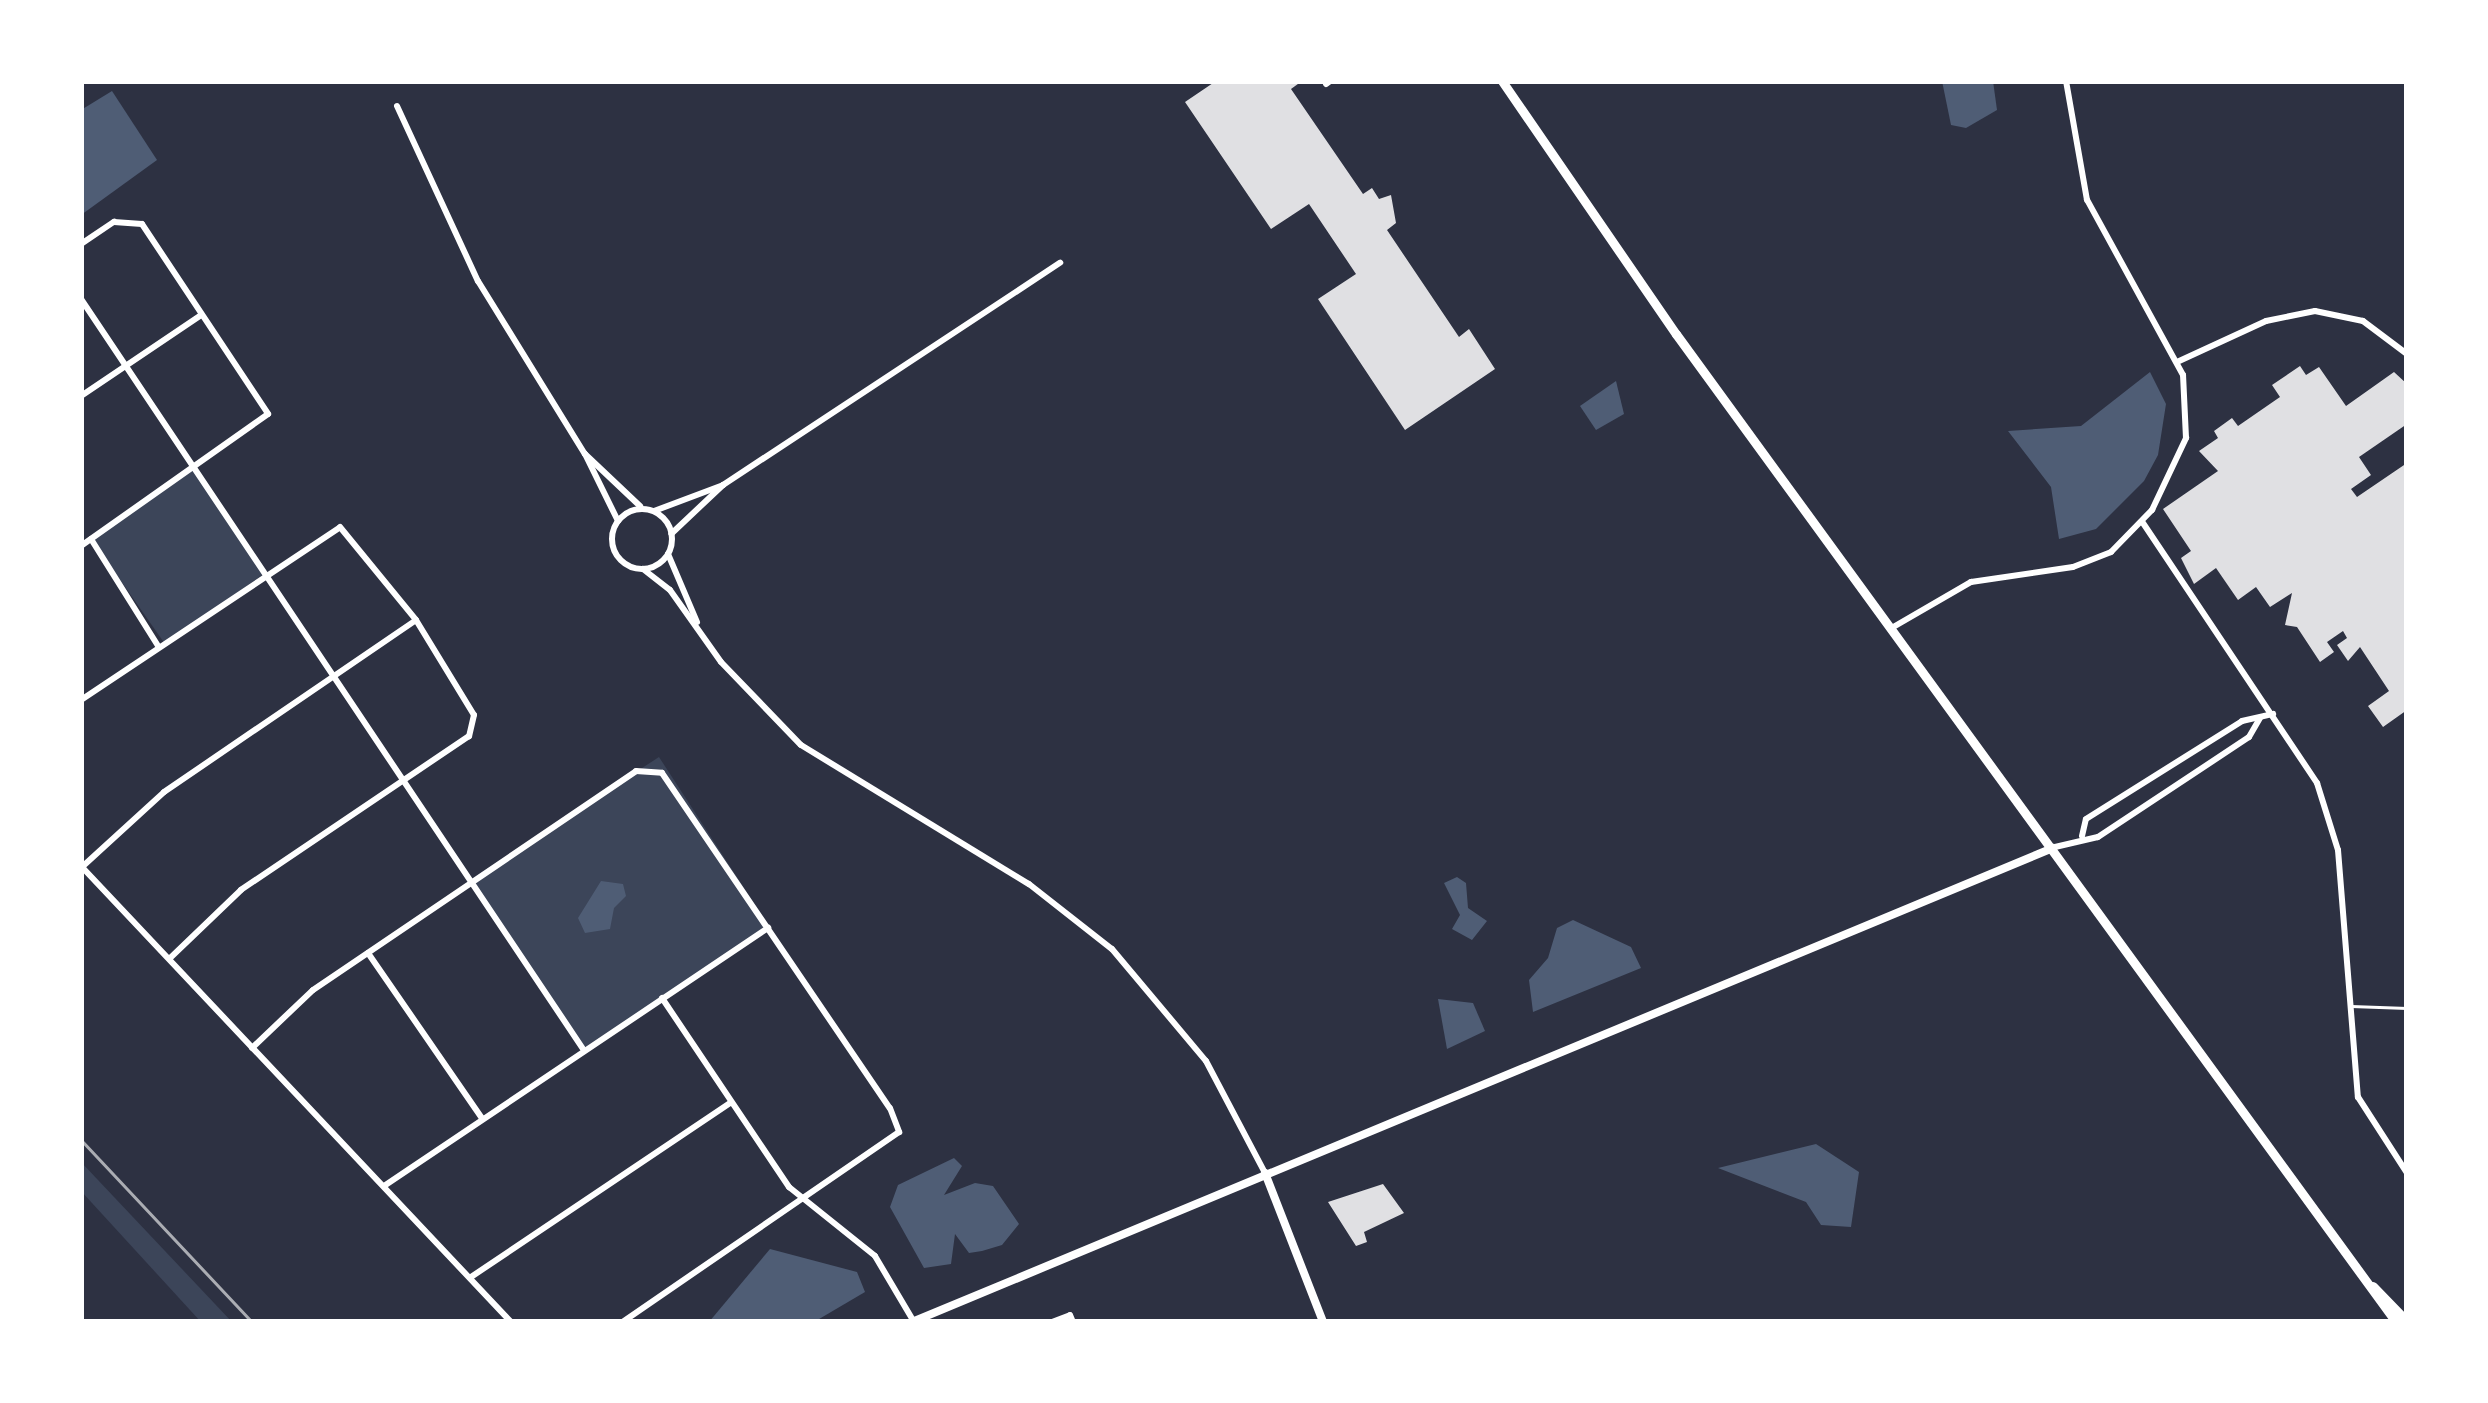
<!DOCTYPE html>
<style>
body{margin:0}
#map{position:relative;width:2488px;height:1403px;overflow:hidden;background:#2d3142;font-family:Karla,sans-serif}
div>[style]{position:absolute}
[style*='--x']{left:calc(var(--x)*1px);top:calc(var(--y)*1px);width:calc(var(--w)*1px);rotate:calc(var(--a)*1deg)}
.green>*{inset:0;background:#3c4559;transform-origin:0 0}
.water>*{inset:0;background:#4f5d75}
.building>*{inset:0;background:#e0e0e3}
.service>*{height:3px;margin:-1.5px;padding:0 1.5px;transform-origin:1.5px;border-radius:1.5px;background:#fff}
.minor>*{height:6px;margin:-3px;padding:0 3px;transform-origin:3px;border-radius:3px;background:#fff}
.minor>.ring{margin:-3px;padding:0;box-sizing:content-box;background:none;border:6px solid #fff;border-radius:50%}
.tertiary>*{height:8px;margin:-4px;padding:0 4px;transform-origin:4px;border-radius:4px;background:#fff}
.secondary>*{height:8px;margin:-4px;padding:0 4px;transform-origin:4px;border-radius:4px;background:#fff}
.trunk>*{height:9px;margin:-4.5px;padding:0 4.5px;transform-origin:4.5px;border-radius:4.5px;background:#fff}
.motorway>*{height:10px;margin:-5px;padding:0 5px;transform-origin:5px;border-radius:5px;background:#fff}
.rail>*{height:3px;margin:-1.5px;padding:0 1.5px;transform-origin:1.5px;border-radius:1.5px;background:#abadb3}
span{translate:-50% -50%;white-space:nowrap;text-align:center;line-height:1.15;-webkit-text-stroke:12px #fff;paint-order:stroke}
.frame{position:absolute;inset:0;border:84px solid #fff;pointer-events:none}
</style>
<div id="map">
<div class="green">
<div style="left:192px;top:468px;width:128px;height:123px;rotate:55deg"></div>
<div style="left:659px;top:757px;width:203px;height:224px;rotate:57deg"></div>
<div style="clip-path:polygon(81px 1162px,232px 1322px,201px 1322px,81px 1191px)"></div>
</div>
<div class="water">
<div style="clip-path:polygon(1942px 81px,1993px 81px,1997px 110px,1966px 128px,1951px 125px)"></div>
<div style="clip-path:polygon(112px 91px,157px 160px,81px 215px,81px 110px)"></div>
<div style="clip-path:polygon(2150px 372px,2166px 404px,2158px 455px,2144px 481px,2096px 529px,2059px 539px,2051px 487px,2008px 431px,2081px 426px)"></div>
<div style="clip-path:polygon(1616px 381px,1624px 414px,1596px 430px,1580px 406px)"></div>
<div style="clip-path:polygon(1457px 877px,1466px 883px,1468px 908px,1487px 921px,1472px 940px,1452px 929px,1460px 915px,1444px 883px)"></div>
<div style="clip-path:polygon(601px 881px,623px 884px,626px 896px,614px 908px,610px 929px,585px 933px,578px 918px)"></div>
<div style="clip-path:polygon(1573px 920px,1631px 947px,1641px 968px,1533px 1012px,1529px 980px,1548px 958px,1557px 928px)"></div>
<div style="clip-path:polygon(1438px 999px,1473px 1003px,1485px 1031px,1447px 1049px)"></div>
<div style="clip-path:polygon(1816px 1144px,1859px 1172px,1851px 1227px,1821px 1225px,1806px 1202px,1718px 1168px)"></div>
<div style="clip-path:polygon(954px 1158px,962px 1166px,944px 1195px,975px 1183px,993px 1186px,1019px 1224px,1002px 1245px,982px 1251px,969px 1253px,955px 1234px,951px 1264px,924px 1268px,890px 1207px,898px 1185px)"></div>
<div style="clip-path:polygon(770px 1249px,857px 1272px,865px 1292px,814px 1322px,709px 1322px)"></div>
</div>
<div class="building">
<div style="clip-path:polygon(1216px 81px,1302px 81px,1291px 89px,1363px 194px,1372px 188px,1379px 199px,1391px 195px,1396px 223px,1387px 230px,1459px 337px,1469px 329px,1495px 369px,1405px 430px,1318px 299px,1356px 274px,1309px 204px,1271px 229px,1185px 102px)"></div>
<div style="clip-path:polygon(2300px 366px,2306px 375px,2319px 367px,2346px 406px,2394px 372px,2407px 384px,2407px 424px,2359px 457px,2371px 475px,2351px 489px,2357px 497px,2407px 463px,2407px 710px,2383px 727px,2368px 706px,2389px 691px,2360px 647px,2348px 661px,2337px 645px,2347px 638px,2343px 631px,2327px 642px,2334px 652px,2320px 662px,2297px 627px,2285px 625px,2292px 593px,2270px 607px,2256px 587px,2238px 600px,2216px 568px,2194px 584px,2181px 558px,2191px 551px,2163px 509px,2218px 471px,2199px 451px,2218px 438px,2214px 431px,2232px 418px,2238px 426px,2280px 397px,2272px 385px)"></div>
<div style="clip-path:polygon(1383px 1184px,1404px 1213px,1364px 1232px,1367px 1242px,1356px 1246px,1328px 1202px)"></div>
</div>
<div class="service">
<div style="--x:2351;--y:1006;--w:56;--a:2"></div>
</div>
<div class="minor">
<div style="--x:1326;--y:84;--w:5;--a:-37"></div>
<div style="--x:397;--y:106;--w:193;--a:65.2"></div>
<div style="--x:478;--y:281;--w:203;--a:58.3"></div>
<div style="--x:81;--y:244;--w:40;--a:-34"></div>
<div style="--x:114;--y:222;--w:28;--a:4"></div>
<div style="--x:142;--y:224;--w:228;--a:56.4"></div>
<div style="--x:268;--y:414;--w:229;--a:144.8"></div>
<div style="--x:81;--y:299;--w:902;--a:56.2"></div>
<div style="--x:2177;--y:362;--w:98;--a:-24.7"></div>
<div style="--x:2266;--y:321;--w:50;--a:-11.5"></div>
<div style="--x:2315;--y:311;--w:49;--a:11.8"></div>
<div style="--x:2363;--y:321;--w:55;--a:36.9"></div>
<div style="--x:81;--y:396;--w:145;--a:-34"></div>
<div style="--x:723;--y:485;--w:404;--a:-33.4"></div>
<div class="ring" style="left:612px;top:509px;width:54px;height:54px"></div>
<div style="--x:654;--y:511;--w:74;--a:-20.6"></div>
<div style="--x:723;--y:485;--w:71;--a:136.7"></div>
<div style="--x:618;--y:521;--w:75;--a:-116.2"></div>
<div style="--x:585;--y:454;--w:76;--a:43.4"></div>
<div style="--x:2143;--y:523;--w:313;--a:56.2"></div>
<div style="--x:2317;--y:783;--w:70;--a:72.6"></div>
<div style="--x:2338;--y:850;--w:248;--a:85.4"></div>
<div style="--x:2358;--y:1097;--w:90;--a:57.2"></div>
<div style="--x:91;--y:539;--w:126;--a:57.9"></div>
<div style="--x:668;--y:554;--w:74;--a:66.9"></div>
<div style="--x:643;--y:569;--w:34;--a:38"></div>
<div style="--x:670;--y:590;--w:88;--a:54.7"></div>
<div style="--x:721;--y:662;--w:115;--a:46.1"></div>
<div style="--x:801;--y:745;--w:267;--a:31.4"></div>
<div style="--x:1029;--y:884;--w:105;--a:38.1"></div>
<div style="--x:1112;--y:949;--w:146;--a:50"></div>
<div style="--x:1206;--y:1061;--w:127;--a:62.2"></div>
<div style="--x:1895;--y:626;--w:88;--a:-30.1"></div>
<div style="--x:1971;--y:582;--w:103;--a:-8.4"></div>
<div style="--x:2073;--y:567;--w:41;--a:-21.5"></div>
<div style="--x:2111;--y:552;--w:59;--a:-45.7"></div>
<div style="--x:2152;--y:510;--w:80;--a:-64.7"></div>
<div style="--x:2186;--y:438;--w:63;--a:-92.7"></div>
<div style="--x:2183;--y:375;--w:200;--a:-118.7"></div>
<div style="--x:2087;--y:200;--w:121;--a:-100"></div>
<div style="--x:81;--y:700;--w:311;--a:-33.7"></div>
<div style="--x:340;--y:527;--w:120;--a:50.7"></div>
<div style="--x:416;--y:620;--w:111;--a:58.6"></div>
<div style="--x:474;--y:715;--w:22;--a:103"></div>
<div style="--x:469;--y:736;--w:275;--a:146"></div>
<div style="--x:241;--y:890;--w:98;--a:136.2"></div>
<div style="--x:2082;--y:836;--w:17;--a:-77"></div>
<div style="--x:2086;--y:819;--w:184;--a:-32.1"></div>
<div style="--x:2242;--y:721;--w:32;--a:-13"></div>
<div style="--x:2055;--y:847;--w:44;--a:-13.1"></div>
<div style="--x:2098;--y:837;--w:181;--a:-33.5"></div>
<div style="--x:2249;--y:737;--w:22;--a:-60"></div>
<div style="--x:81;--y:866;--w:627;--a:46.68"></div>
<div style="--x:82;--y:867;--w:111;--a:-42.4"></div>
<div style="--x:164;--y:792;--w:305;--a:-34.3"></div>
<div style="--x:368;--y:953;--w:201;--a:55.4"></div>
<div style="--x:662;--y:998;--w:228;--a:56.1"></div>
<div style="--x:789;--y:1187;--w:110;--a:38.7"></div>
<div style="--x:875;--y:1256;--w:77;--a:59.4"></div>
<div style="--x:252;--y:1048;--w:84;--a:-43.6"></div>
<div style="--x:313;--y:990;--w:390;--a:-34.1"></div>
<div style="--x:636;--y:771;--w:26;--a:4"></div>
<div style="--x:662;--y:773;--w:405;--a:55.8"></div>
<div style="--x:890;--y:1108;--w:26;--a:69"></div>
<div style="--x:899;--y:1132;--w:335;--a:145.5"></div>
<div style="--x:384;--y:1186;--w:463;--a:-33.9"></div>
<div style="--x:471;--y:1277;--w:313;--a:-33.9"></div>
<div style="--x:1052;--y:1322;--w:19;--a:-21"></div>
<div style="--x:1070;--y:1315;--w:8;--a:67"></div>
</div>
<div class="tertiary">
<div style="--x:1265;--y:1173;--w:160;--a:68.7"></div>
</div>
<div class="secondary">
<div style="--x:912;--y:1322;--w:1236;--a:-22.56"></div>
</div>
<div class="trunk">
<div style="--x:1502;--y:81;--w:307;--a:55.5"></div>
<div style="--x:1676;--y:334;--w:1223;--a:53.92"></div>
</div>
<div class="motorway">
<div style="--x:2373;--y:1287;--w:49;--a:45.8"></div>
</div>
<div class="rail">
<div style="--x:81;--y:1140;--w:250;--a:46.8"></div>
</div>
<div class="frame"></div>
</div>
